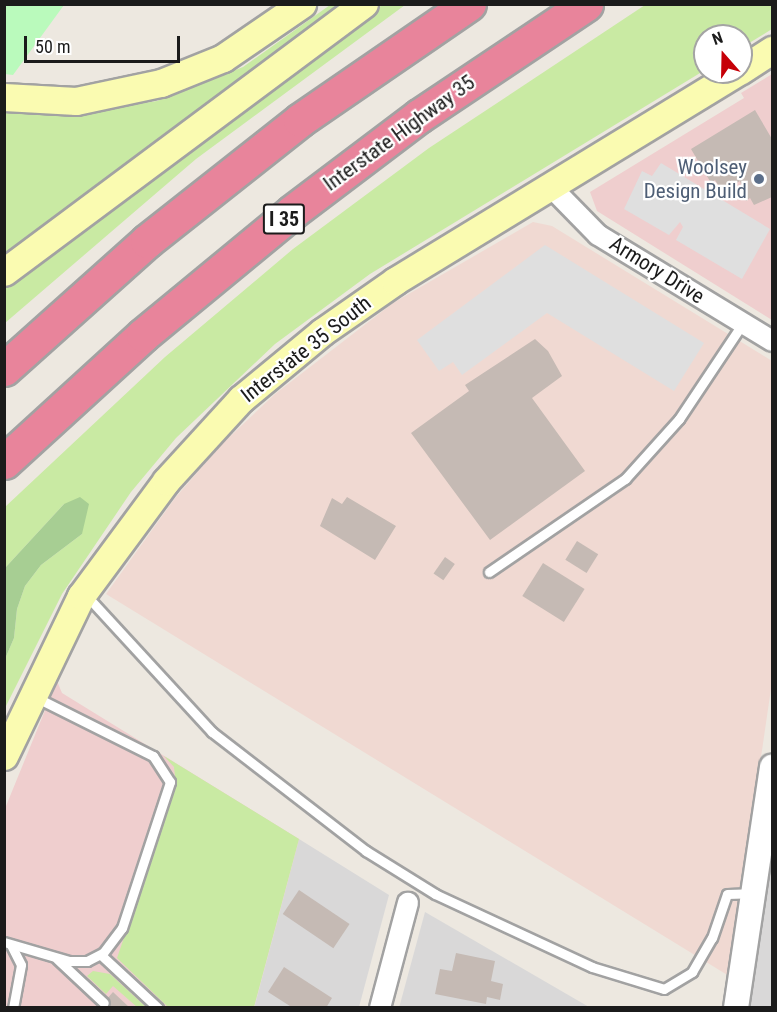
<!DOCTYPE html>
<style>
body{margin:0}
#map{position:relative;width:777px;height:1012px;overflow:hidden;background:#ede8e0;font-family:"Roboto Condensed",sans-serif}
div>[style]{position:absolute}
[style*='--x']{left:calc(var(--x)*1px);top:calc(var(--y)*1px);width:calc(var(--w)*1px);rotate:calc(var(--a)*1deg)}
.residential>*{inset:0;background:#d9d8d8}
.commercial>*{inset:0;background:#efcece}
.military>*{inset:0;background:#f0d9d2}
.grass>*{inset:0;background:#c9eaa3}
.forest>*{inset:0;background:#a7ce93}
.park>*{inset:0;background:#bafabc}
.parking>*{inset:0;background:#dfdfdf}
.building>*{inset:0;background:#c5bab4;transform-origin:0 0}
.roads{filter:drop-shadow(2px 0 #a2a2a2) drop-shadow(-2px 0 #a2a2a2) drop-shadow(0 2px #a2a2a2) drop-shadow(0 -2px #a2a2a2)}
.service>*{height:9px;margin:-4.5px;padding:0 4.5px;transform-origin:4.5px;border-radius:4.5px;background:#fff}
.minor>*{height:20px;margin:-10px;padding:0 10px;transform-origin:10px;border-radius:10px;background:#fff}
.tertiary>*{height:24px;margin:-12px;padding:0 12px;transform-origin:12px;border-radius:12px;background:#fff}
.secondary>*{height:27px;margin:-13.5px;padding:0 13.5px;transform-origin:13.5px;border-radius:13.5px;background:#fafbb1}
.motorway>*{height:33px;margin:-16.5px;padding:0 16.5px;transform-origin:16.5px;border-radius:16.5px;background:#e8849b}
.dots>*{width:16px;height:16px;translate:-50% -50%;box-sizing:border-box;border:3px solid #fff;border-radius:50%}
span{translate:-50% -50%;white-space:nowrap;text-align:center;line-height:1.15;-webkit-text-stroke:4.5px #fff;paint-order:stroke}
.shield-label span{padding:2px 4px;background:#fff;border:2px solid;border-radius:4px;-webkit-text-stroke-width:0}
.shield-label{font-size:20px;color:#1b1b1b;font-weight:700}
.street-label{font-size:21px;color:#1b1b1b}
.service-label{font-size:21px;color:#4e5e75}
.right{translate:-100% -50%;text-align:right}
.frame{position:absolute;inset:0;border:6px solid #1b1b1b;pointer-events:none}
.north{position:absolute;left:693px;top:24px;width:60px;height:60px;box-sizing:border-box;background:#fff;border:2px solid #a4a4a4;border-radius:50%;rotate:340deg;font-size:16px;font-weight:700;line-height:24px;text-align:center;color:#1b1b1b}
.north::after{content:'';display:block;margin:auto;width:21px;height:27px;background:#c60008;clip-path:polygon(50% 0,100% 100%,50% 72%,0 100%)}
.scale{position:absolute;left:24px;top:36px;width:156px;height:27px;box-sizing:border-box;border:3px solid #1b1b1b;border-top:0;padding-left:8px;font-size:18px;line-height:21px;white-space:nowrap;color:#1b1b1b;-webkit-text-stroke:4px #fff;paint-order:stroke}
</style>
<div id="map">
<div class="residential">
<div style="clip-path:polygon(772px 837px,772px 1007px,746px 1007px)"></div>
<div style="clip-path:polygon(299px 839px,389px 895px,359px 1007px,254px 1008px)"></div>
<div style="clip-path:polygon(425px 912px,589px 1007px,399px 1008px)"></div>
</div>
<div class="commercial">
<div style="clip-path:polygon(772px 74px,772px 320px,597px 211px,590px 192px,744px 98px,741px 93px)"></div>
<div style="clip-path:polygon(57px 681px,62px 693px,299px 839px,254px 1007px,5px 1007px,4px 811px)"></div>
</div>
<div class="military">
<div style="clip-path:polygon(533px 222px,552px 226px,772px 361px,772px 682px,729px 976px,106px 594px,175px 498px,222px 444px,275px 394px,393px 303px)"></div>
</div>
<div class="grass">
<div style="clip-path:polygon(330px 5px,339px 5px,5px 255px,5px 112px,73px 114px,157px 101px,243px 67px)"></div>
<div style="clip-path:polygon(382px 5px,405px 5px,196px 159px,5px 323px,4px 288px)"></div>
<div style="clip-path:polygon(645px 5px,772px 5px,772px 29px,741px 48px,741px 36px,705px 36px,705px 70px,370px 274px,275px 344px,176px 438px,131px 492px,62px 594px,5px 708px,5px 659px,14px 638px,17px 609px,25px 586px,41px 565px,82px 534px,64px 504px,5px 568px,5px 507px,165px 357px,293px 249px,429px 148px)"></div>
<div style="clip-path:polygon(164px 756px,299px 839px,254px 1007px,168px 1007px,117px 958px,176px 786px,174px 767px)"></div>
<div style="clip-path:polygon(93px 971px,110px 974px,146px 1007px,137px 1007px,113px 986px,106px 994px,87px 976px)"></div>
</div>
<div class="forest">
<div style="clip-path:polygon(80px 497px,89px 504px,82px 534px,41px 565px,25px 586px,17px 609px,14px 638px,5px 659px,5px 568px,64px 504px)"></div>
</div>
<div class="park">
<div style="clip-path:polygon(4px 5px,64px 5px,13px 75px,5px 74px)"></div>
</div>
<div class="parking">
<div style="clip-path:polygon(661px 163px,770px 229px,742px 279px,676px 240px,683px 227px,680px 222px,669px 235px,624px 209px,642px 171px,652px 176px)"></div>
<div style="clip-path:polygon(545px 245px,704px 343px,674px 391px,547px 313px,462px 375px,453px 362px,439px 371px,417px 340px)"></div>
</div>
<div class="building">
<div style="clip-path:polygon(755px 110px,772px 139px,772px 197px,754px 205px,750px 198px,746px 201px,740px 181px,722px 191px,715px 180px,711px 183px,691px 149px)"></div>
<div style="clip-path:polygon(535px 339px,548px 351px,562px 376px,532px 398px,585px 471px,490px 540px,411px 433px,469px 391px,465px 385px)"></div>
<div style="clip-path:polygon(347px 497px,396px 526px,375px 560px,320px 526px,332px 498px,342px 504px)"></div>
<div style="left:577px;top:541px;width:25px;height:22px;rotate:32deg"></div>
<div style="left:445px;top:557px;width:12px;height:20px;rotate:35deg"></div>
<div style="left:543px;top:563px;width:49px;height:39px;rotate:32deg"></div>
<div style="left:299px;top:890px;width:61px;height:29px;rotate:34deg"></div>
<div style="clip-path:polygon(456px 953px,495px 961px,491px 981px,503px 984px,500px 1000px,487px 997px,486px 1004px,435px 994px,440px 969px,452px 971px)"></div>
<div style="clip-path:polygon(284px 967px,332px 998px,326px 1008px,293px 1008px,268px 992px)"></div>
<div style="clip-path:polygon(113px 992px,130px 1008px,99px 1008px)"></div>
</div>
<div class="roads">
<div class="service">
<div style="--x:489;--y:572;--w:165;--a:-34.4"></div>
<div style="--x:625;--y:479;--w:81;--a:-48"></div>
<div style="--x:679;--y:419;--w:115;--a:-56.3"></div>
<div style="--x:86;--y:595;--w:186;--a:47.4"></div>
<div style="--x:212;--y:732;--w:195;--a:37.7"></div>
<div style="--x:366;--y:851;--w:81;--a:31.9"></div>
<div style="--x:435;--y:894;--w:173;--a:24.9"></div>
<div style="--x:592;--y:967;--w:75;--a:17"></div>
<div style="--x:664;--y:989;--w:33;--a:-31"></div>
<div style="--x:692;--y:972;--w:39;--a:-60"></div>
<div style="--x:712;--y:938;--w:46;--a:-71.2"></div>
<div style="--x:727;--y:894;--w:24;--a:-2"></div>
<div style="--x:4;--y:942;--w:68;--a:16.3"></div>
<div style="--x:69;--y:961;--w:18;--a:0"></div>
<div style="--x:87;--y:961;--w:18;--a:-27"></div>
<div style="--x:103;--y:953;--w:31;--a:-53"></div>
<div style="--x:122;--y:928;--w:154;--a:-71.8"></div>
<div style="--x:170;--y:782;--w:31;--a:-123"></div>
<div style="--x:153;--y:756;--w:132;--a:-153.4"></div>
<div style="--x:11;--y:945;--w:22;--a:63"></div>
<div style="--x:21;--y:965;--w:44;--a:100.5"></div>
<div style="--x:101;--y:955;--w:78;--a:42.9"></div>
<div style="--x:57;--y:959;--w:64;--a:43.1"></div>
</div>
<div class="minor">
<div style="--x:551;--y:187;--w:67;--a:45.6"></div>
<div style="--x:598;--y:235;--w:204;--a:31.3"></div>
<div style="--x:380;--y:1008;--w:109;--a:-75.1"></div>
</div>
<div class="tertiary">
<div style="--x:736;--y:1008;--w:244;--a:-81.5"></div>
</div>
<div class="secondary">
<div style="--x:741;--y:70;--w:37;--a:-33"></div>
<div style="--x:4;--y:97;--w:72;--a:3.2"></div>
<div style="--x:76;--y:101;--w:87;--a:-12"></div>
<div style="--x:161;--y:83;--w:67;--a:-22"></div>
<div style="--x:223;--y:58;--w:96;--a:-34.4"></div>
<div style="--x:4;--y:272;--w:449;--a:-36.7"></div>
<div style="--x:4;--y:756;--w:178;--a:-64.3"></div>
<div style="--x:81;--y:596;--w:143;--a:-53.5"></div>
<div style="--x:166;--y:481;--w:111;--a:-47.6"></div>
<div style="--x:241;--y:399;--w:105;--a:-39.6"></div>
<div style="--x:322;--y:332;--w:89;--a:-34.9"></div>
<div style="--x:395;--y:281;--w:401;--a:-31.4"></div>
</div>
<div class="motorway">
<div style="--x:4;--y:369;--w:192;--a:-41.8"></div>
<div style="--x:147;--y:241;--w:195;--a:-38.3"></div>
<div style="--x:300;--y:120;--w:205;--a:-34.5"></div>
<div style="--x:4;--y:462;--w:188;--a:-42.4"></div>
<div style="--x:143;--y:335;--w:193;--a:-39.5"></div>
<div style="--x:292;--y:212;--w:159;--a:-37.1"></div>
<div style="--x:419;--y:116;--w:201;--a:-33.8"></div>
</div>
</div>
<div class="dots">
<div style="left:759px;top:179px;background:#5c6f8a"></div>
</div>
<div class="shield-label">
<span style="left:284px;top:219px">I 35</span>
</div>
<div class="street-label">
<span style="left:399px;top:133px;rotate:-36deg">Interstate Highway 35</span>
<span style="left:657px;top:270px;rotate:32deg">Armory Drive</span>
<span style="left:306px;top:349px;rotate:-38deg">Interstate 35 South</span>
</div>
<div class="service-label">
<span class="right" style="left:747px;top:179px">Woolsey<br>Design Build</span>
</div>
<div class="frame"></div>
<div class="north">N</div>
<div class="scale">50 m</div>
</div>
